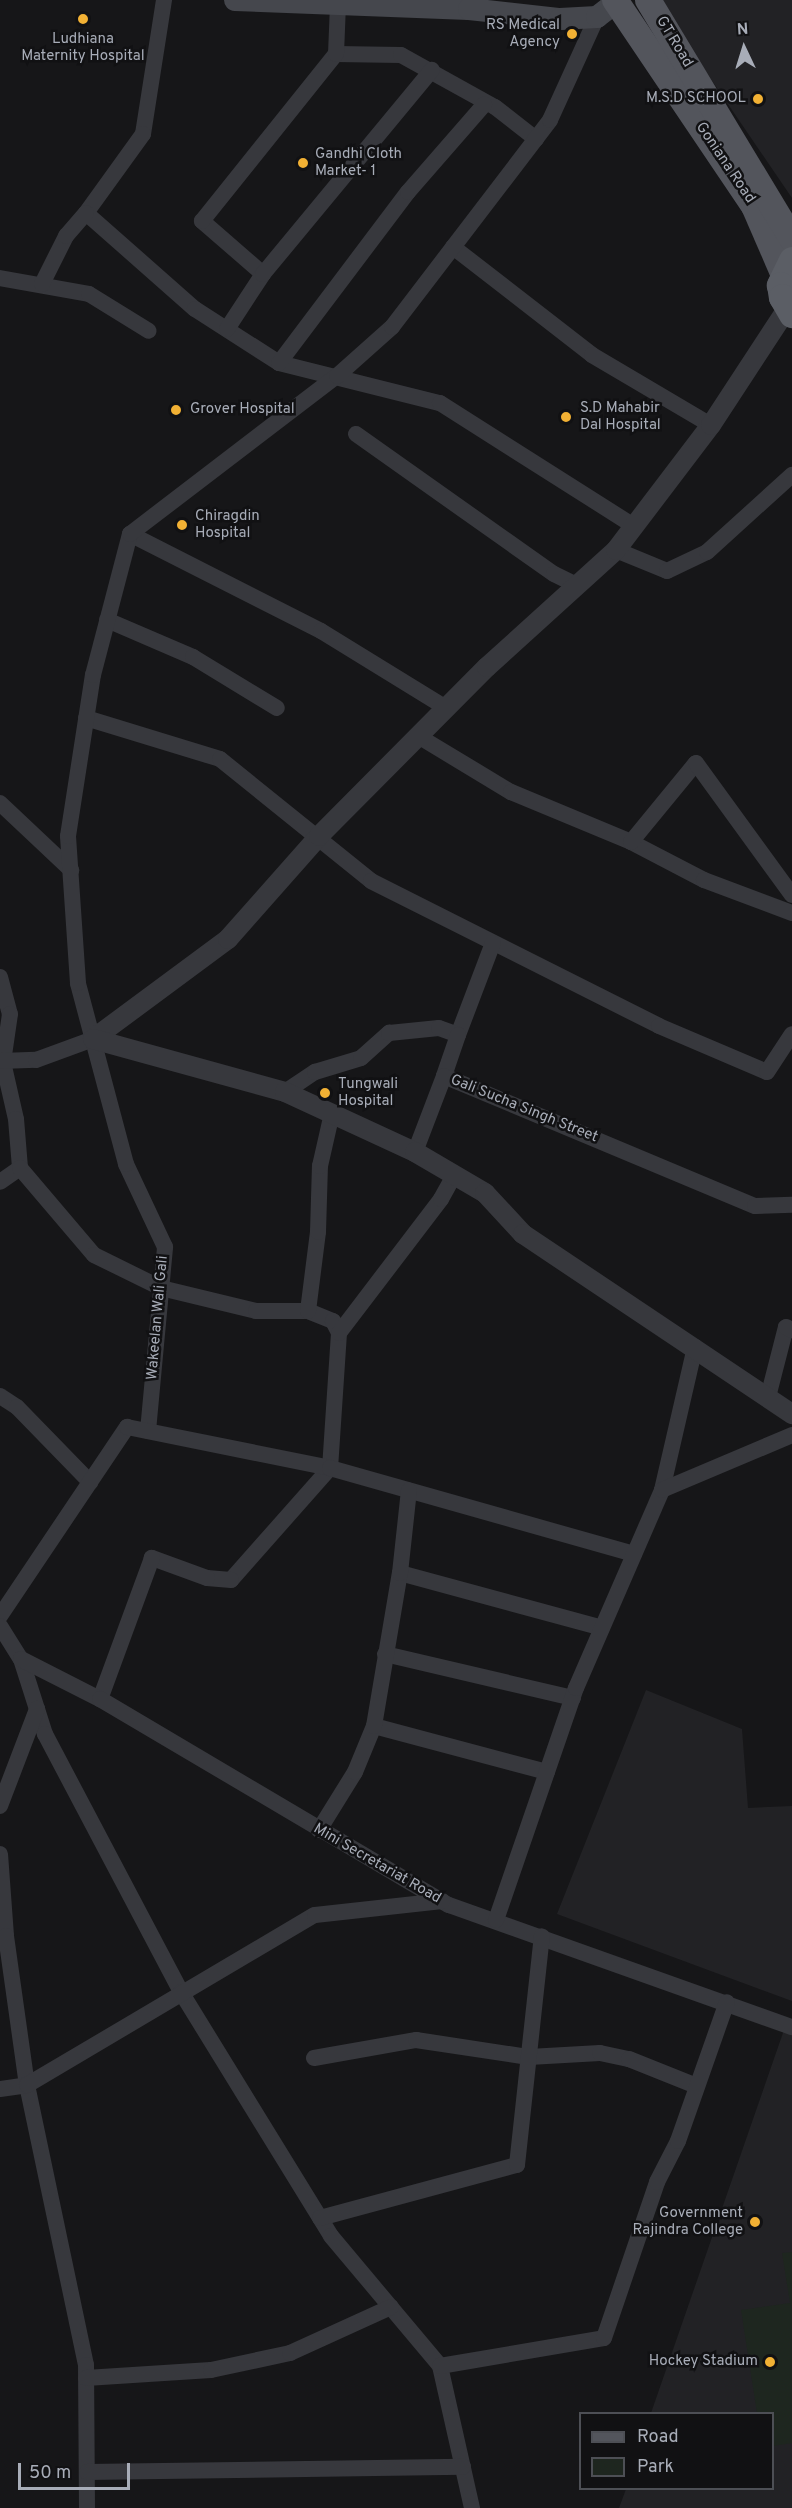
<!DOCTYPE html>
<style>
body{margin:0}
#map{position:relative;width:792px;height:2508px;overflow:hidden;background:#161618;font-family:Overpass,sans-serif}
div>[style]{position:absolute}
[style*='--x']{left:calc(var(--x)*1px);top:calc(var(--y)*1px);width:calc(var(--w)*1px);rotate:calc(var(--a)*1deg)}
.built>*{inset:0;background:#222225}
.green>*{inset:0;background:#1e261f}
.minor>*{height:16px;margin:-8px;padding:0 8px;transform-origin:8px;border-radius:8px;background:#37383d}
.tertiary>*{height:20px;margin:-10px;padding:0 10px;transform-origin:10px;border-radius:10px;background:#37383d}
.secondary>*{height:22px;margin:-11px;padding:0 11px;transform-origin:11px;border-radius:11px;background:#45474d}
.primary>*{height:26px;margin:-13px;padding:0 13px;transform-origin:13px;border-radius:13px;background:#53555c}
.trunk>*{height:27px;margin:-13.5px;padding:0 13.5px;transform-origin:13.5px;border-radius:13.5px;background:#5b5e65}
.dots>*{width:16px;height:16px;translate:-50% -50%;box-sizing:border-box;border:3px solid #111113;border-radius:50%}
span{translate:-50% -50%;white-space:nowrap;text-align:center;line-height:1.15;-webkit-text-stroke:5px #111113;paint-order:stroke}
.poi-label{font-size:15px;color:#a8adb8}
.right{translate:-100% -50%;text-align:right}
.left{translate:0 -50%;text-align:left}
.street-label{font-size:15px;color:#a8adb8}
.legend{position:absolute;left:579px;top:2412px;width:195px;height:78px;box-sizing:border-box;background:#111113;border:2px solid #4d4f55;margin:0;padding:8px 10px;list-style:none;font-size:18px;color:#a8adb8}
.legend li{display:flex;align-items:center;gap:12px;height:30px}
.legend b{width:30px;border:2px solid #4d4f55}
.north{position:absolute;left:714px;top:18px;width:60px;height:60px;-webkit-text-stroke:4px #111113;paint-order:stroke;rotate:356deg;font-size:16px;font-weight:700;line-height:24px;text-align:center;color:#a8adb8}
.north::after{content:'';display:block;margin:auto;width:21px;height:27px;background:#a8adb8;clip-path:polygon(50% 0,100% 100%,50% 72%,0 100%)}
.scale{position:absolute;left:18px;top:2463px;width:112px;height:27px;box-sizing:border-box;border:3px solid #a8adb8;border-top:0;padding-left:8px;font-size:18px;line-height:21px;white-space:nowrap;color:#a8adb8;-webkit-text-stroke:4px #111113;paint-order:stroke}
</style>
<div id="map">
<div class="built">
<div style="clip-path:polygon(657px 0,792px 0,792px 198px)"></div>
<div style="clip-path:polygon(646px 1690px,742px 1729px,748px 1808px,792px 1806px,792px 2001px,557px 1914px)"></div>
<div style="clip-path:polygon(785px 2027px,792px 2030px,792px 2508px,619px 2508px,626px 2489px,772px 2488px,772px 2414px,651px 2413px)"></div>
</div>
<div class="green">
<div style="clip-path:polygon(792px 2252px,792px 2443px,773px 2446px,772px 2414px,757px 2413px,741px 2310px,790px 2303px,782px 2253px)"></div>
</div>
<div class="minor">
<div style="--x:164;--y:0;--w:136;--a:98.9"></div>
<div style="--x:143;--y:134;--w:97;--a:125.8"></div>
<div style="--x:86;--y:213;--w:145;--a:41.4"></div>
<div style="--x:195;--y:309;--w:100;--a:32.7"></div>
<div style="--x:279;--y:363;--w:166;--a:14"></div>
<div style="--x:440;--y:403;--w:230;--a:32.4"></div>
<div style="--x:336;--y:54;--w:65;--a:0.9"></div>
<div style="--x:401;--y:55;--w:107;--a:29"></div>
<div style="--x:495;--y:107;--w:52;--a:38"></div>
<div style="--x:453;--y:247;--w:176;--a:37.8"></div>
<div style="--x:592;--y:355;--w:138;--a:30.5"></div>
<div style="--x:263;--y:274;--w:81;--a:-139"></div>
<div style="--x:202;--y:221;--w:214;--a:-51.3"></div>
<div style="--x:336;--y:54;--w:49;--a:-87.7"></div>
<div style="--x:0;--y:278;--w:90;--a:10.2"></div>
<div style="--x:89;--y:294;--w:70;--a:31.7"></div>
<div style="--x:42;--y:284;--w:54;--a:-63.4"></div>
<div style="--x:66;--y:236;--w:30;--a:-49"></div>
<div style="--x:227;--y:329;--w:66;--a:-56.8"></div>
<div style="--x:263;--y:274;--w:265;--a:-50.4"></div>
<div style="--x:279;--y:363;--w:214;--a:-53"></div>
<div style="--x:408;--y:192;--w:116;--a:-48.9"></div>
<div style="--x:356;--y:434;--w:242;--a:35.3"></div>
<div style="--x:554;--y:574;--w:25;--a:26"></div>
<div style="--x:130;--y:534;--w:214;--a:26.9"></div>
<div style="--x:321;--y:631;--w:147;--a:31.6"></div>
<div style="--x:616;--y:550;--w:55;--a:22.4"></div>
<div style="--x:667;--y:571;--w:44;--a:-25.4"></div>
<div style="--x:707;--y:552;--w:115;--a:-42.2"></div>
<div style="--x:107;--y:620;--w:94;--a:23.3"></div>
<div style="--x:193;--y:657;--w:98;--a:31.3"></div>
<div style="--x:86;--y:718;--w:140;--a:17"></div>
<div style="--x:220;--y:759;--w:194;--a:38.9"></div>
<div style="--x:371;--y:881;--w:322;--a:26.7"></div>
<div style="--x:659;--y:1026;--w:117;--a:23.1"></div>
<div style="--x:767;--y:1072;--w:45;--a:-56.7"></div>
<div style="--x:418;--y:736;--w:109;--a:31.1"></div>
<div style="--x:511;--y:792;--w:130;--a:22.6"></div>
<div style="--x:631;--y:842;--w:82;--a:27.5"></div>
<div style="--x:704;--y:880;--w:94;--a:20.6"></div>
<div style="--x:0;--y:803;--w:98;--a:43.3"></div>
<div style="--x:631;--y:842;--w:102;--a:-50.6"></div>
<div style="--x:696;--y:763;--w:163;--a:54"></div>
<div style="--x:0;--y:977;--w:38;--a:75"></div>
<div style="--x:10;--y:1014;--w:49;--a:98.3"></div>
<div style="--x:3;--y:1062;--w:58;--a:77.2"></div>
<div style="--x:16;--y:1119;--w:49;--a:85.3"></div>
<div style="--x:20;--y:1168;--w:24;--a:145"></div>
<div style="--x:458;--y:1035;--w:98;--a:-69.2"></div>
<div style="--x:0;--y:1061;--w:36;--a:-2"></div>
<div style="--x:36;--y:1060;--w:61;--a:-20.2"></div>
<div style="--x:285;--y:1092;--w:36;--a:-34"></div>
<div style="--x:315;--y:1072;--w:48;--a:-16.9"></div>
<div style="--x:361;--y:1058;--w:38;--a:-42"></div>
<div style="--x:389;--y:1033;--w:50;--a:-5.7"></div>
<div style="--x:439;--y:1028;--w:20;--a:20"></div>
<div style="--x:458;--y:1035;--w:43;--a:108.9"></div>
<div style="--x:444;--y:1076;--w:337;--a:22.7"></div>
<div style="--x:755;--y:1206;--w:37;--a:-2"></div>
<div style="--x:415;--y:1152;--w:81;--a:-69.1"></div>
<div style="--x:20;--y:1168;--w:114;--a:49.6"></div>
<div style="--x:94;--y:1255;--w:75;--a:26.2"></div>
<div style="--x:161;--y:1288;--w:98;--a:13.6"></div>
<div style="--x:256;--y:1311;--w:52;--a:0"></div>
<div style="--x:308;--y:1311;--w:27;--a:22"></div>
<div style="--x:333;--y:1321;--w:13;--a:63"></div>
<div style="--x:339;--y:1333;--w:135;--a:93.8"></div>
<div style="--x:330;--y:1468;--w:149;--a:131.5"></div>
<div style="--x:231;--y:1580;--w:24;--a:-175"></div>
<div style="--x:207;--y:1578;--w:59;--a:-160"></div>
<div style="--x:152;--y:1558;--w:150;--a:110.2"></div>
<div style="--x:308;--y:1311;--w:80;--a:-82.8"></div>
<div style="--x:318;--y:1232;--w:66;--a:-88.3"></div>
<div style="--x:320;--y:1166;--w:54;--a:-77.2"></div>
<div style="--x:339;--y:1333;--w:168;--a:-52.7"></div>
<div style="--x:441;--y:1199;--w:29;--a:-61"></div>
<div style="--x:0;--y:1396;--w:20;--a:33"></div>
<div style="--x:17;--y:1407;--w:105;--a:45.8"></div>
<div style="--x:768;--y:1397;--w:72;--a:-75.6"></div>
<div style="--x:786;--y:1327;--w:7;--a:27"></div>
<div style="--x:148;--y:1431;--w:185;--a:-84.7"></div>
<div style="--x:165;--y:1247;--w:92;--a:-115.2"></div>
<div style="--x:126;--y:1164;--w:187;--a:-104.9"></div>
<div style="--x:78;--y:983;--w:147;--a:-93.9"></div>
<div style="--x:68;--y:836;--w:163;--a:-81.2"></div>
<div style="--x:93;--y:675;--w:146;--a:-75.3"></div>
<div style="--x:130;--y:534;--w:260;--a:-37.4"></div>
<div style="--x:337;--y:376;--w:74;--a:-41.7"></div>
<div style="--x:392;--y:327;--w:260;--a:-52.6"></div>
<div style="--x:550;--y:120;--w:113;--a:-65.5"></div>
<div style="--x:662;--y:1490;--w:147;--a:-77"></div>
<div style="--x:400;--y:1573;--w:209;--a:15.2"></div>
<div style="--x:0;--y:1616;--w:228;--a:-56.1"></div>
<div style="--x:127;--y:1427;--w:207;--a:11.4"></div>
<div style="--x:330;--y:1468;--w:316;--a:15.8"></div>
<div style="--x:0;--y:1626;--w:39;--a:58"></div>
<div style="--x:21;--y:1659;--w:79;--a:72.3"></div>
<div style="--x:45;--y:1734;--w:292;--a:62.2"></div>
<div style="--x:181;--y:1992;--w:286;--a:58.4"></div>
<div style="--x:331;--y:2236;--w:170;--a:50"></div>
<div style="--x:440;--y:2366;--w:146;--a:77.3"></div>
<div style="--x:385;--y:1654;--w:193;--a:13.2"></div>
<div style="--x:21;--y:1659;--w:89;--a:26.9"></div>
<div style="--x:100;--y:1699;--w:405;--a:30.6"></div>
<div style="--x:449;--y:1905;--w:364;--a:19.6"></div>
<div style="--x:374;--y:1726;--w:179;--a:14.9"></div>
<div style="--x:0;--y:1806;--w:104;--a:-69.1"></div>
<div style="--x:319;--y:1830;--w:68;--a:-58.2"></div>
<div style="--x:355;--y:1772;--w:50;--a:-67.6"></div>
<div style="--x:374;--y:1726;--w:155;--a:-80.4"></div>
<div style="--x:400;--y:1573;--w:83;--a:-83.8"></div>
<div style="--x:0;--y:1854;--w:82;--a:85.8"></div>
<div style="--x:6;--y:1936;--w:150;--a:82"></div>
<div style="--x:27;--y:2085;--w:286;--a:78.1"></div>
<div style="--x:86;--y:2365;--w:143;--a:89.6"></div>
<div style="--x:496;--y:1920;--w:245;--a:-71"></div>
<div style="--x:576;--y:1688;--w:216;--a:-66.5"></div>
<div style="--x:662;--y:1490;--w:141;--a:-22.9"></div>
<div style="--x:314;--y:2058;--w:104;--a:-10"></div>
<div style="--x:416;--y:2040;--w:114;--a:8.6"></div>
<div style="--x:529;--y:2057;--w:71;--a:-3.2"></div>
<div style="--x:600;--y:2053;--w:30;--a:12"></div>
<div style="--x:629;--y:2059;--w:70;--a:21.8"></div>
<div style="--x:0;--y:2089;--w:27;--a:-8"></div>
<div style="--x:27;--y:2085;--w:334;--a:-30.6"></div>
<div style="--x:315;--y:1915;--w:128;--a:-6.3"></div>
<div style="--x:320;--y:2218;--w:204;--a:-15.1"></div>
<div style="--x:517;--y:2165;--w:230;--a:-83.8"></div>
<div style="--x:440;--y:2366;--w:166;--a:-9.7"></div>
<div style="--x:604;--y:2338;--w:165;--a:-71.2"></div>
<div style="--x:657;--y:2182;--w:46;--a:-62.9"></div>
<div style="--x:678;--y:2141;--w:147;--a:-70.6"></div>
<div style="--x:86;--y:2378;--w:125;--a:-3.7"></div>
<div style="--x:211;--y:2370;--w:81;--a:-12.1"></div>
<div style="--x:290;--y:2353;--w:111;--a:-24.5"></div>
<div style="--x:87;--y:2472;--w:376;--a:-0.8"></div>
</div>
<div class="tertiary">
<div style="--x:93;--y:1039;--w:168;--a:-36.5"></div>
<div style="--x:228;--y:939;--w:137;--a:-48.5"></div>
<div style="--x:319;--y:836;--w:238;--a:-45.2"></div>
<div style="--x:487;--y:667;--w:174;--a:-42.2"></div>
<div style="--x:616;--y:550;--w:157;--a:-52.8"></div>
<div style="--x:711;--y:425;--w:139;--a:-56.8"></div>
<div style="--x:93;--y:1039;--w:199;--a:15.4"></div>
<div style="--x:285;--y:1092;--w:143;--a:24.8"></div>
<div style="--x:415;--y:1152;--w:81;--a:30.4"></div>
<div style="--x:485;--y:1193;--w:56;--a:47.2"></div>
<div style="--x:523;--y:1234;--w:324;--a:33.8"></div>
</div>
<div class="secondary">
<div style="--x:235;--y:0;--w:234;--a:2.2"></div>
<div style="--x:469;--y:9;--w:92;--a:6.3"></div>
<div style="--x:560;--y:19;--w:37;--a:-3"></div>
<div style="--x:597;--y:17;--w:24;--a:-38"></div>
</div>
<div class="primary">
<div style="--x:615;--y:0;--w:249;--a:56"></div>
<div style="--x:754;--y:206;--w:73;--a:66.6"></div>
<div style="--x:648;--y:0;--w:279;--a:58.9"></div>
</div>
<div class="trunk">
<div style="--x:792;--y:260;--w:28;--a:116"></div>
<div style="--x:780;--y:285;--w:12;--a:81"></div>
<div style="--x:782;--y:297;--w:20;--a:60"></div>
</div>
<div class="dots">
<div style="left:83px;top:19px;background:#f2b134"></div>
<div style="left:572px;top:34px;background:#f2b134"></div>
<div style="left:758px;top:99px;background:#f2b134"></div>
<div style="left:303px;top:163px;background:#f2b134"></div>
<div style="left:176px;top:410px;background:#f2b134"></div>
<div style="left:566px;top:417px;background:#f2b134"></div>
<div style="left:182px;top:525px;background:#f2b134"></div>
<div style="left:325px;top:1093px;background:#f2b134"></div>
<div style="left:755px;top:2222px;background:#f2b134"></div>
<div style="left:770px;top:2362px;background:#f2b134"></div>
</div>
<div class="poi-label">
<span class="right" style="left:560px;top:34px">RS Medical<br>Agency</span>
<span style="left:83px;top:48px">Ludhiana<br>Maternity Hospital</span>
<span class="right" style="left:746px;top:99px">M.S.D SCHOOL</span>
<span class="left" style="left:315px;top:163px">Gandhi Cloth<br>Market- 1</span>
<span class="left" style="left:580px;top:417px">S.D Mahabir<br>Dal Hospital</span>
<span class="left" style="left:190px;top:410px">Grover Hospital</span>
<span class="left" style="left:195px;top:525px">Chiragdin<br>Hospital</span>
<span class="left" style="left:338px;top:1093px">Tungwali<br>Hospital</span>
<span class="right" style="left:743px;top:2222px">Government<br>Rajindra College</span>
<span class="right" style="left:758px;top:2362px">Hockey Stadium</span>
</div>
<div class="street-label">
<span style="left:674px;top:42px;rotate:59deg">GT Road</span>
<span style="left:725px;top:163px;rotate:56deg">Goniana Road</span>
<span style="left:524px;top:1109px;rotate:22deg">Gali Sucha Singh Street</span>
<span style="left:158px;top:1318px;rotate:-85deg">Wakeelan Wali Gali</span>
<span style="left:377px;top:1864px;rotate:30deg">Mini Secretariat Road</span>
</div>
<ul class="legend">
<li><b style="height:8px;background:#53555c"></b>Road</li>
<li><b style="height:16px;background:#1e261f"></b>Park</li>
</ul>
<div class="north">N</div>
<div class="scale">50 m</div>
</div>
